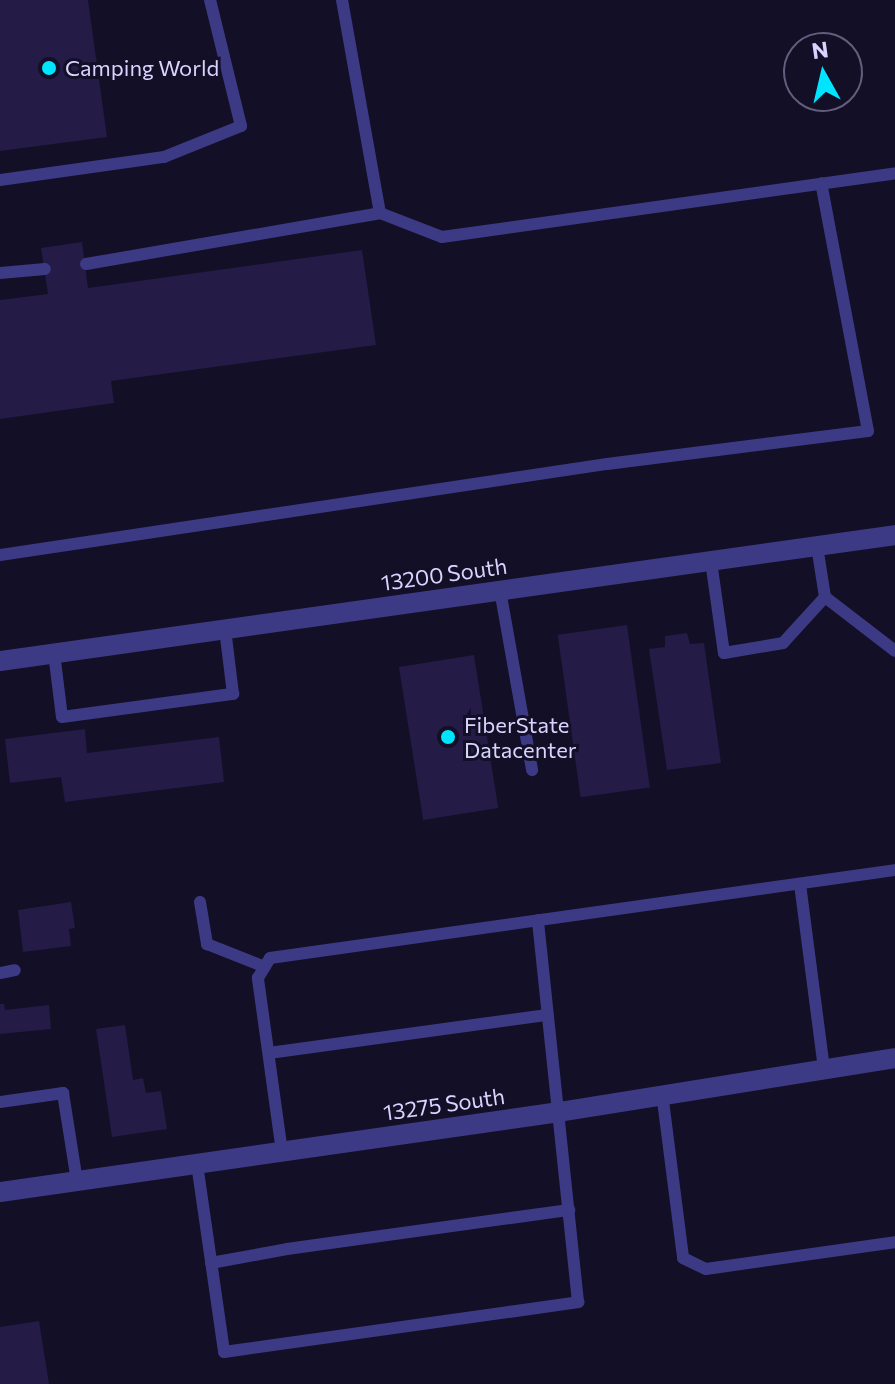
<!DOCTYPE html>
<style>
body{margin:0}
#map{position:relative;width:895px;height:1384px;overflow:hidden;background:#130f26;font-family:Commissioner,sans-serif}
div>[style]{position:absolute}
[style*='--x']{left:calc(var(--x)*1px);top:calc(var(--y)*1px);width:calc(var(--w)*1px);rotate:calc(var(--a)*1deg)}
.building>*{inset:0;background:#241b47;transform-origin:0 0}
.service>*{height:12px;margin:-6px;padding:0 6px;transform-origin:6px;border-radius:6px;background:#3d3a85}
.minor>*{height:20px;margin:-10px;padding:0 10px;transform-origin:10px;border-radius:10px;background:#3d3a85}
.tertiary>*{height:20px;margin:-10px;padding:0 10px;transform-origin:10px;border-radius:10px;background:#3d3a85}
.dots>*{width:22px;height:22px;translate:-50% -50%;box-sizing:border-box;border:4px solid #130f26;border-radius:50%}
span{translate:-50% -50%;white-space:nowrap;text-align:center;line-height:1.15;-webkit-text-stroke:6px #130f26;paint-order:stroke}
.poi-label{font-size:22px;color:#d9d4ff}
.left{translate:0 -50%;text-align:left}
.street-label{font-size:22px;color:#d9d4ff}
.north{position:absolute;left:783px;top:32px;width:80px;height:80px;box-sizing:border-box;background:#130f26;border:2px solid #625e7d;border-radius:50%;rotate:352deg;font-size:22px;font-weight:700;line-height:32px;text-align:center;color:#d9d4ff}
.north::after{content:'';display:block;margin:auto;width:28px;height:36px;background:#00e5ff;clip-path:polygon(50% 0,100% 100%,50% 72%,0 100%)}
</style>
<div id="map">
<div class="building">
<div style="clip-path:polygon(0 0,88px 0,107px 137px,0 151px)"></div>
<div style="clip-path:polygon(82px 242px,88px 288px,362px 250px,376px 345px,111px 381px,114px 403px,0 419px,0 300px,48px 294px,41px 248px)"></div>
<div style="left:627px;top:625px;width:164px;height:70px;rotate:82deg"></div>
<div style="clip-path:polygon(687px 633px,690px 644px,704px 643px,721px 763px,667px 770px,649px 649px,665px 647px,665px 636px)"></div>
<div style="left:474px;top:655px;width:155px;height:76px;rotate:81deg"></div>
<div style="clip-path:polygon(85px 729px,87px 753px,219px 737px,224px 782px,65px 802px,61px 777px,10px 783px,5px 739px)"></div>
<div style="clip-path:polygon(71px 902px,75px 928px,69px 929px,71px 946px,23px 952px,18px 910px)"></div>
<div style="clip-path:polygon(0 1004px,4px 1004px,5px 1010px,49px 1005px,51px 1029px,0 1034px)"></div>
<div style="clip-path:polygon(125px 1025px,133px 1080px,143px 1078px,146px 1093px,161px 1091px,167px 1129px,112px 1137px,96px 1029px)"></div>
<div style="clip-path:polygon(39px 1321px,49px 1384px,0 1384px,0 1327px)"></div>
</div>
<div class="service">
<div style="--x:342;--y:0;--w:216;--a:79.9"></div>
<div style="--x:380;--y:213;--w:66;--a:21.2"></div>
<div style="--x:442;--y:237;--w:457;--a:-8"></div>
<div style="--x:0;--y:180;--w:166;--a:-8"></div>
<div style="--x:164;--y:157;--w:83;--a:-21.9"></div>
<div style="--x:241;--y:126;--w:130;--a:-103.8"></div>
<div style="--x:86;--y:264;--w:298;--a:-9.8"></div>
<div style="--x:0;--y:273;--w:45;--a:-5.1"></div>
<div style="--x:817;--y:546;--w:52;--a:81.1"></div>
<div style="--x:825;--y:597;--w:88;--a:37.6"></div>
<div style="--x:0;--y:555;--w:614;--a:-8.53"></div>
<div style="--x:607;--y:464;--w:263;--a:-7.2"></div>
<div style="--x:868;--y:431;--w:252;--a:-100.7"></div>
<div style="--x:711;--y:561;--w:93;--a:82"></div>
<div style="--x:724;--y:653;--w:60;--a:-9.6"></div>
<div style="--x:783;--y:643;--w:62;--a:-47.6"></div>
<div style="--x:500;--y:590;--w:183;--a:79.9"></div>
<div style="--x:54;--y:653;--w:64;--a:82.9"></div>
<div style="--x:62;--y:717;--w:173;--a:-7.7"></div>
<div style="--x:233;--y:694;--w:65;--a:-97"></div>
<div style="--x:800;--y:884;--w:187;--a:82.6"></div>
<div style="--x:200;--y:902;--w:43;--a:80.5"></div>
<div style="--x:207;--y:944;--w:62;--a:21.6"></div>
<div style="--x:0;--y:973;--w:15;--a:-11"></div>
<div style="--x:269;--y:1053;--w:281;--a:-7.8"></div>
<div style="--x:662;--y:1093;--w:166;--a:82.7"></div>
<div style="--x:683;--y:1258;--w:25;--a:26"></div>
<div style="--x:706;--y:1269;--w:191;--a:-8.1"></div>
<div style="--x:0;--y:1102;--w:64;--a:-8.1"></div>
<div style="--x:63;--y:1093;--w:89;--a:81"></div>
<div style="--x:282;--y:1152;--w:176;--a:-97.9"></div>
<div style="--x:258;--y:978;--w:23;--a:-59"></div>
<div style="--x:270;--y:958;--w:631;--a:-8.01"></div>
<div style="--x:197;--y:1164;--w:190;--a:81.8"></div>
<div style="--x:224;--y:1352;--w:358;--a:-8"></div>
<div style="--x:578;--y:1302;--w:384;--a:-96"></div>
<div style="--x:211;--y:1263;--w:77;--a:-10.4"></div>
<div style="--x:287;--y:1249;--w:285;--a:-7.9"></div>
</div>
<div class="minor">
<div style="--x:0;--y:1192;--w:565;--a:-8.14"></div>
<div style="--x:559;--y:1112;--w:340;--a:-9.1"></div>
</div>
<div class="tertiary">
<div style="--x:0;--y:661;--w:904;--a:-8.01"></div>
</div>
<div class="dots">
<div style="left:49px;top:68px;background:#00e5ff"></div>
<div style="left:448px;top:737px;background:#00e5ff"></div>
</div>
<div class="poi-label">
<span class="left" style="left:65px;top:68px">Camping World</span>
<span class="left" style="left:464px;top:737px">FiberState<br>Datacenter</span>
</div>
<div class="street-label">
<span style="left:444px;top:574px;rotate:-8deg">13200 South</span>
<span style="left:444px;top:1104px;rotate:-8deg">13275 South</span>
</div>
<div class="north">N</div>
</div>
